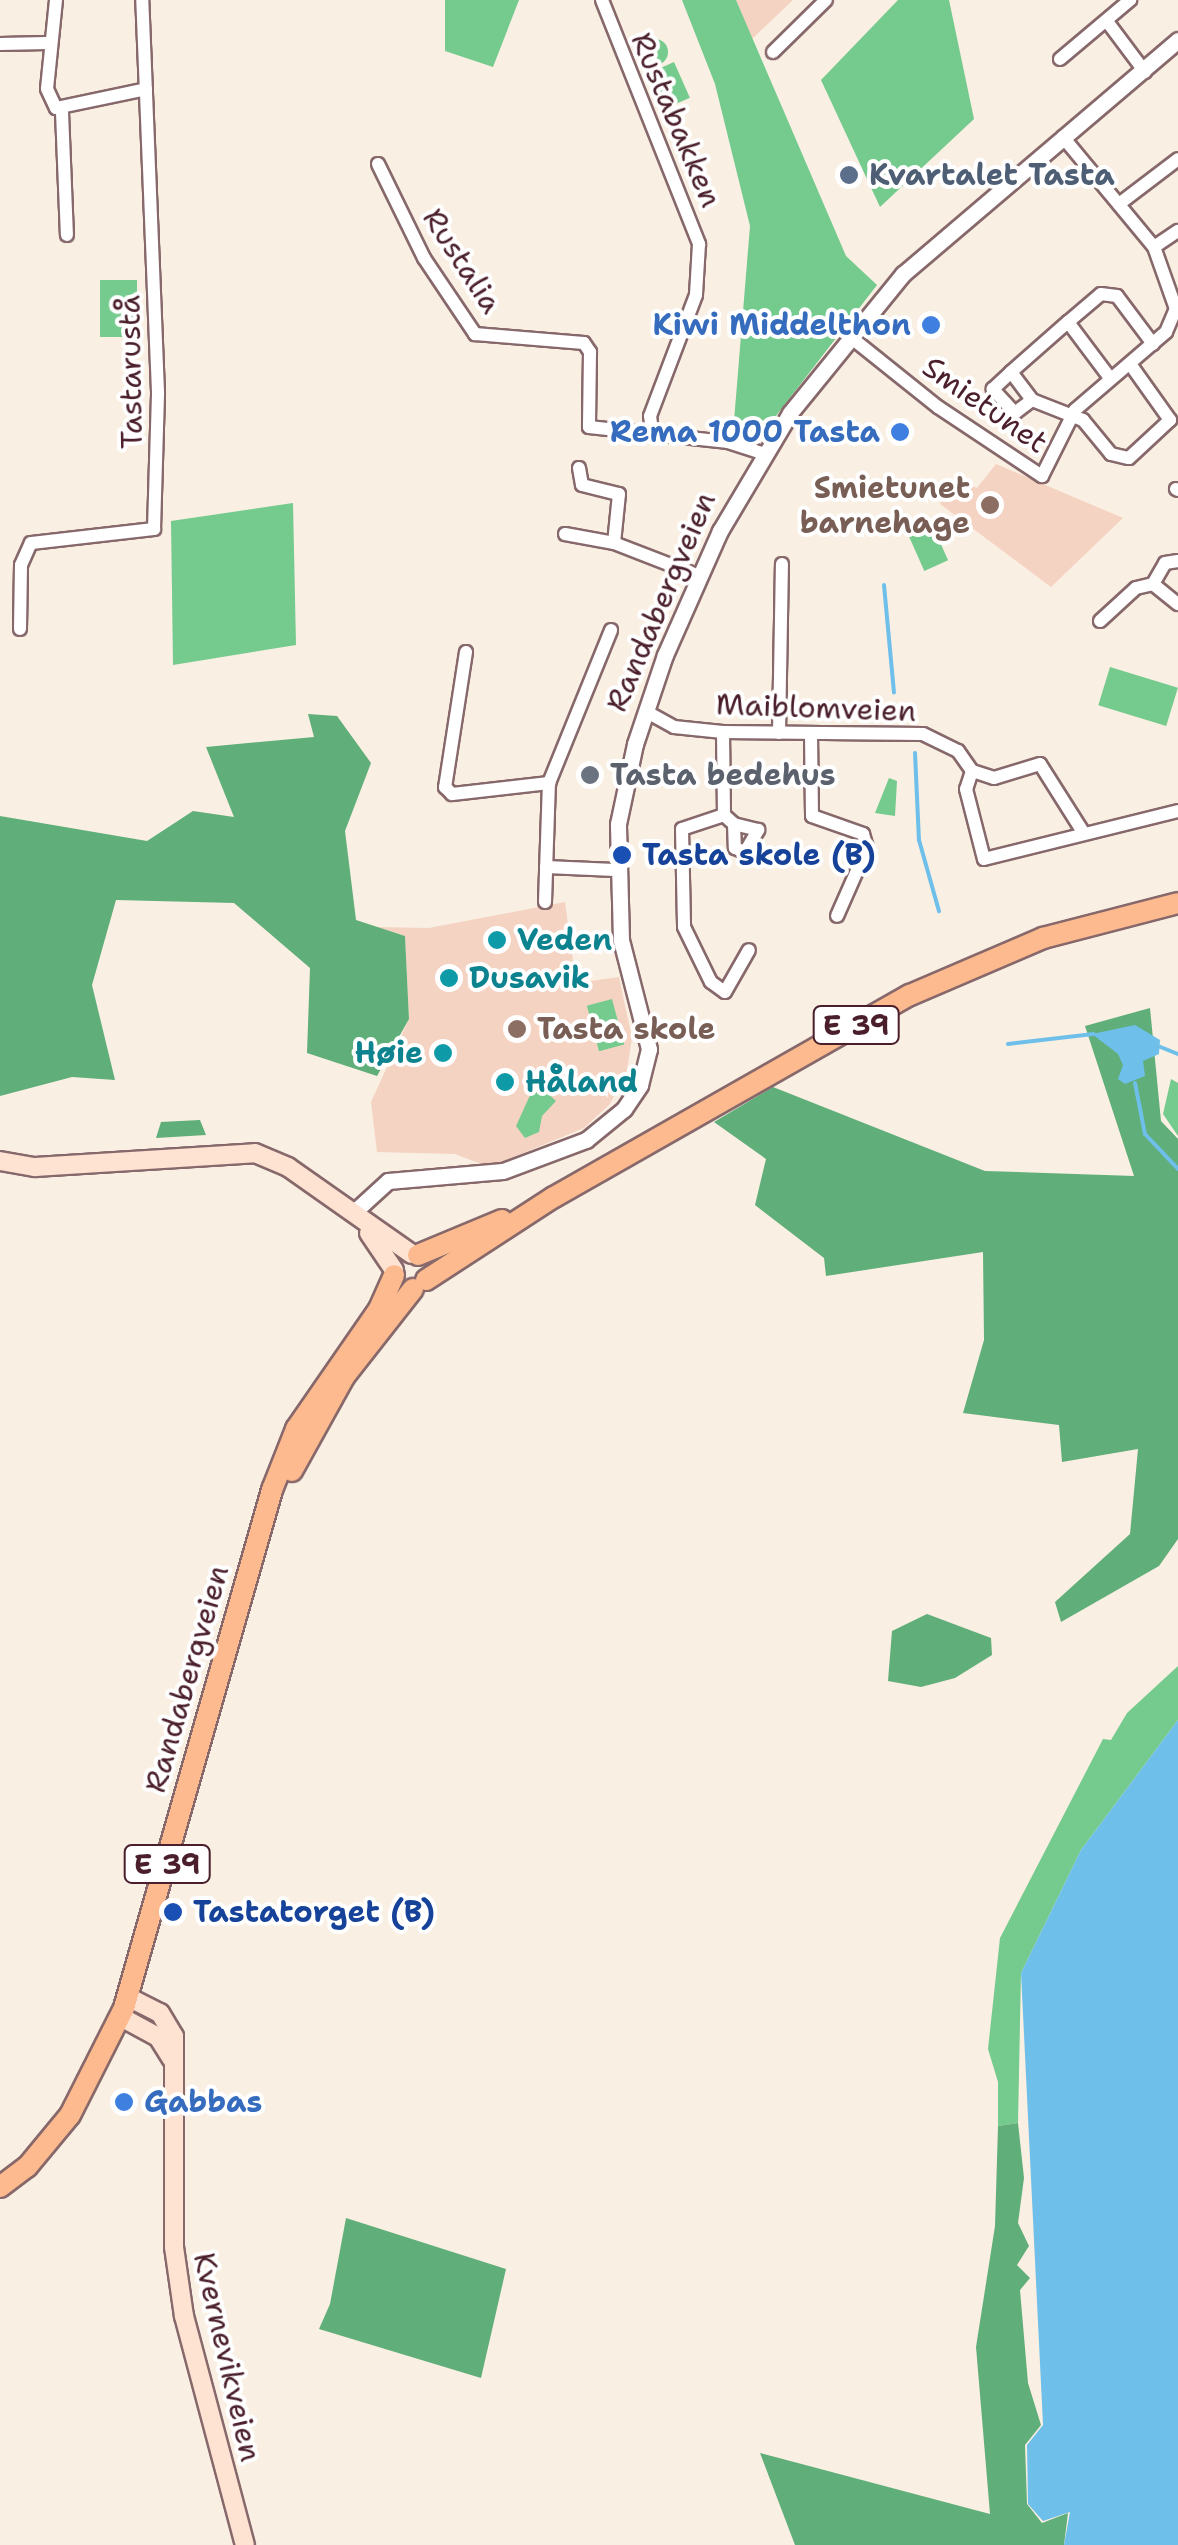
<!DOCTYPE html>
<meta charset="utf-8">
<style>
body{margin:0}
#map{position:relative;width:1178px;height:2545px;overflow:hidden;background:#f9efe2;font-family:"Shantell Sans",sans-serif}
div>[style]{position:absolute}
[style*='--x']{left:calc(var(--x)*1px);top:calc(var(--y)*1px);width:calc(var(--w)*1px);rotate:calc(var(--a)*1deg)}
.built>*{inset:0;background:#f5d3c2}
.green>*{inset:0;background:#75ca8e;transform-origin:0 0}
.round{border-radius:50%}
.forest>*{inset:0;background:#60ae79}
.water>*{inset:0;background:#6ebfea}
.stream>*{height:4px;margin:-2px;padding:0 2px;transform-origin:2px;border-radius:2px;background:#6ebfea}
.roads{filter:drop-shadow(2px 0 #87686b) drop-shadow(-2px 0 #87686b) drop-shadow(0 2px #87686b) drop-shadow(0 -2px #87686b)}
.minor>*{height:12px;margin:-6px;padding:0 6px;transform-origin:6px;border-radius:6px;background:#fff}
.tertiary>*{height:15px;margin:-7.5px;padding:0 7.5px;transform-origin:7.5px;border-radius:7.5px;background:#fff}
.secondary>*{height:18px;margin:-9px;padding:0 9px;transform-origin:9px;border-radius:9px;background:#fee3d2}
.trunk>*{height:20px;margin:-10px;padding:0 10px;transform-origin:10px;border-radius:10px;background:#fcba8e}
.dots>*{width:28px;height:28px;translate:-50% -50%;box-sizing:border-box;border:5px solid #fff;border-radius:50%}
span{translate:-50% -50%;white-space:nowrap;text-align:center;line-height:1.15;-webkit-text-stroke:8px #fff;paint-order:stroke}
.shield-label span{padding:2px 8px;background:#fff;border:2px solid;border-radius:8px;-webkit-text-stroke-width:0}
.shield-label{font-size:28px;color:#4a1f2b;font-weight:700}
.street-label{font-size:30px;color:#4a1f2b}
.service-label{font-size:30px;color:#4e5e75;font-weight:700}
.left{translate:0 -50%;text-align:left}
.shop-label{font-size:30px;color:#366cbe;font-weight:700}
.right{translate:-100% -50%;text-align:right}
.education-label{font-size:30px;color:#785e54;font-weight:700}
.worship-label{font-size:30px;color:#5b616d;font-weight:700}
.transit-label{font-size:30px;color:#164399;font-weight:700}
.culture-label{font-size:30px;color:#0d838f;font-weight:700}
</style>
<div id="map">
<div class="built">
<div style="clip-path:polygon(736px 0,793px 0,752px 39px)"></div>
<div style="clip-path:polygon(996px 464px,1123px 518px,1051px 587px,940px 504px,957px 480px,977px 488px)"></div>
<div style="clip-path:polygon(565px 902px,576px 983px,619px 977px,632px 1038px,627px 1070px,610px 1104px,584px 1128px,489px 1167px,455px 1154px,377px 1152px,371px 1102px,409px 1019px,405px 936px,376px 927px,429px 928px)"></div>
</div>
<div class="green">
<div style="clip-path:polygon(445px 0,519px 0,493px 67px,445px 51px)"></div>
<div style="clip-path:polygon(682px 0,736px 0,846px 256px,877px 285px,759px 438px,733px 433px,750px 226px,715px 84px)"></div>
<div style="clip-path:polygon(898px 0,949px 0,974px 119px,880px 207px,821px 80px)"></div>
<div class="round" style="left:642px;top:39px;width:26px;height:26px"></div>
<div style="left:674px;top:62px;width:39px;height:25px;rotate:66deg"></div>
<div style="left:100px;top:280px;width:37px;height:57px"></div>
<div style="clip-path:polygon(293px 503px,296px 645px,173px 665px,171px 521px)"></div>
<div style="left:931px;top:522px;width:42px;height:26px;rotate:66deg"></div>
<div style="left:1110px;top:667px;width:71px;height:40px;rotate:17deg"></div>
<div style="clip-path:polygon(889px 778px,897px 781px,895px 816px,875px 813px)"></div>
<div style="left:612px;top:999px;width:47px;height:26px;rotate:75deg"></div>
<div style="clip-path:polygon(1171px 1079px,1178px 1083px,1178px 1136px,1163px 1114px)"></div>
<div style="clip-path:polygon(532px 1091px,545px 1091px,556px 1101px,542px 1116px,539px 1132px,525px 1138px,516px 1126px)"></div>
<div style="clip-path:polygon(1178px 1666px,1178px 1720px,1081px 1850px,1021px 1973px,1018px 2123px,998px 2126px,998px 2082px,988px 2049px,1000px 1938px,1103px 1739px,1111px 1740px,1127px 1713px)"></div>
</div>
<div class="forest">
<div style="clip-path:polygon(308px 714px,337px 716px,371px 763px,345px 831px,356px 920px,405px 936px,409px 1019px,377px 1076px,307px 1053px,310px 968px,234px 903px,116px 900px,92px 985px,115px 1080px,72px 1077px,0 1096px,0 816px,147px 841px,193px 811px,234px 817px,206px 747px,314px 737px)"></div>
<div style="clip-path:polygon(1150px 1008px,1161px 1121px,1178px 1139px,1178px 1539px,1159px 1566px,1061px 1622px,1055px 1602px,1130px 1534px,1138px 1449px,1062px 1462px,1059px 1425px,963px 1413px,984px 1340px,983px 1252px,826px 1276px,824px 1258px,755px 1205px,766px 1159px,714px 1122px,773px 1087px,985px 1171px,1134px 1176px,1085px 1026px)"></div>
<div style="clip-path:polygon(200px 1120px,206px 1135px,156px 1138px,161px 1122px)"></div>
<div style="clip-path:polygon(927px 1614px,991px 1638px,992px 1655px,955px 1678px,921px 1687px,888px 1681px,892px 1631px)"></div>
<div style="clip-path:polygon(1018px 2123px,1024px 2178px,1018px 2223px,1029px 2246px,1017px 2265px,1030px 2278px,1020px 2290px,1028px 2383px,1041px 2425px,1025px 2445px,1027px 2504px,1042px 2523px,1068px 2513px,1064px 2545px,795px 2545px,760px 2453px,990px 2514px,976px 2347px,995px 2226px,998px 2126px)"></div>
<div style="clip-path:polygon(346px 2218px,506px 2269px,481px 2378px,319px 2329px,330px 2304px)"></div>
</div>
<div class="water">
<div style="clip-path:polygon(1135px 1025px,1160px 1040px,1159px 1054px,1143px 1061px,1145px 1076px,1125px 1084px,1118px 1079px,1123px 1065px,1118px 1054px,1092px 1034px)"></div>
<div style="clip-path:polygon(1178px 1720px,1178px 2545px,1064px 2545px,1070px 2512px,1043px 2521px,1028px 2504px,1027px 2445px,1043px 2425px,1021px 1973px,1081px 1850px)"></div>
</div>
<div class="stream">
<div style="--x:884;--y:585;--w:108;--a:84.7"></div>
<div style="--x:915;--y:753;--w:87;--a:87.4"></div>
<div style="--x:919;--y:840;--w:74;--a:74.3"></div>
<div style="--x:1008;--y:1044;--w:86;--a:-6.7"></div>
<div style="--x:1158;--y:1046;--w:22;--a:22"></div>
<div style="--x:1135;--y:1083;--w:52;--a:78.9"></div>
<div style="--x:1145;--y:1134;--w:48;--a:46.7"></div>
</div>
<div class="roads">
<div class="minor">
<div style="--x:56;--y:0;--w:89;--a:95.8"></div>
<div style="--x:47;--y:89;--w:21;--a:65"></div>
<div style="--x:56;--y:108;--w:92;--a:-11.9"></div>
<div style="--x:602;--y:0;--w:263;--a:68.3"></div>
<div style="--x:699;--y:244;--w:51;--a:93.4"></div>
<div style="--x:696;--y:295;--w:129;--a:110.8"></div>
<div style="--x:650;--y:416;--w:15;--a:82"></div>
<div style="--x:1109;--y:24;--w:60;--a:53.1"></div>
<div style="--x:0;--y:44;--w:47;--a:-1.2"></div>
<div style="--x:773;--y:52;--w:74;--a:-44.5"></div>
<div style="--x:1060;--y:59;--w:92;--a:-40.1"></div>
<div style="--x:62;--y:112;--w:123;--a:87.7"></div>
<div style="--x:378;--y:164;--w:105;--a:63.9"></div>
<div style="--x:424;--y:258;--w:92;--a:56.1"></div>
<div style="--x:475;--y:334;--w:109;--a:4.7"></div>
<div style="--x:584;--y:343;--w:11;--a:56"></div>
<div style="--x:590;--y:352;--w:75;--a:90.8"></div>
<div style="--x:589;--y:427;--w:140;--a:6.2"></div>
<div style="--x:728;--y:442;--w:36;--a:18"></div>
<div style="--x:1119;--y:204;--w:74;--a:-37.3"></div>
<div style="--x:1154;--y:247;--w:29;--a:-34"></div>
<div style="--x:848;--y:335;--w:115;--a:38.7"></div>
<div style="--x:938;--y:407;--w:125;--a:33.6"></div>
<div style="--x:1042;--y:476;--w:74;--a:-63.4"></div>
<div style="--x:1075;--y:410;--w:120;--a:-40.6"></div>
<div style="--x:1166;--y:332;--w:25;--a:-67"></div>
<div style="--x:1176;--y:309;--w:66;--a:-109.5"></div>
<div style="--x:1154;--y:247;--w:143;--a:-129.6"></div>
<div style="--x:1011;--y:372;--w:76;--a:-41.3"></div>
<div style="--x:1110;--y:378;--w:70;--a:-126.9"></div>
<div style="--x:1068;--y:322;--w:43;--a:-40.3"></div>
<div style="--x:1101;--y:294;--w:16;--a:7"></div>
<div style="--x:1117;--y:296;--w:60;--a:53.1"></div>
<div style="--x:1032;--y:400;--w:21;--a:143"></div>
<div style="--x:1015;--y:413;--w:33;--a:-133"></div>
<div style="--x:993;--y:389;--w:25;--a:-43"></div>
<div style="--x:1011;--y:372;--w:35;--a:53"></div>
<div style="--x:1032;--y:400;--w:55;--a:21.4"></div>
<div style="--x:1083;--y:420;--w:44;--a:50.5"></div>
<div style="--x:1111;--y:454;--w:18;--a:13"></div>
<div style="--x:1129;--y:458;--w:56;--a:-42.8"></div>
<div style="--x:1170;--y:420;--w:69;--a:-125.5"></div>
<div style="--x:579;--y:468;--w:17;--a:80"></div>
<div style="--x:582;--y:485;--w:38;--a:14"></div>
<div style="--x:619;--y:494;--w:49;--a:95.8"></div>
<div style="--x:1176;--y:489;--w:2;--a:27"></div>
<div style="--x:565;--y:534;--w:50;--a:10.4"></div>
<div style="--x:614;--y:543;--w:91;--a:21.2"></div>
<div style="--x:1153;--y:584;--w:32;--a:39"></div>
<div style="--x:1100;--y:621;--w:49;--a:-42.5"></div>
<div style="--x:1136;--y:588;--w:17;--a:-13"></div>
<div style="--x:1153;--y:584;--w:24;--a:-60"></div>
<div style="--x:1165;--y:563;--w:13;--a:-9"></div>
<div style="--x:20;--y:629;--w:64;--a:-89.1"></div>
<div style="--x:21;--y:565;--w:24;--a:-66"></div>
<div style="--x:31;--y:543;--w:124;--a:-6.5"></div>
<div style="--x:154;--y:529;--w:137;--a:-88.3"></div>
<div style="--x:158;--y:392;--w:392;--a:-92.3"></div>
<div style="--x:466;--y:652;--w:137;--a:98.8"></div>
<div style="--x:445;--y:787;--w:10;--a:45"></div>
<div style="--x:452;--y:794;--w:98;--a:-6.5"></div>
<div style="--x:647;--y:712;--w:31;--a:29"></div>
<div style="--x:674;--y:727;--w:49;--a:5.8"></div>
<div style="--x:723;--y:732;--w:200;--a:0.6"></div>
<div style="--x:923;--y:734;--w:39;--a:26"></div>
<div style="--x:958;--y:751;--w:24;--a:55"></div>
<div style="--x:723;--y:732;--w:83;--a:89.3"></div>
<div style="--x:724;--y:815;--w:13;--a:42"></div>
<div style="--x:734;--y:824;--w:24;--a:88"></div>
<div style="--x:735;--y:848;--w:11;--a:22"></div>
<div style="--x:745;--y:852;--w:26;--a:-59"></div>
<div style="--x:758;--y:830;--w:25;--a:-166"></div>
<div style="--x:779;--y:733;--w:169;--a:-89"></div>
<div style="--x:811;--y:734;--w:82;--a:89.3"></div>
<div style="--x:812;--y:816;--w:54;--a:19.4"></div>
<div style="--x:863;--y:834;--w:15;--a:74"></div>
<div style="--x:867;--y:848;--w:74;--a:113.8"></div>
<div style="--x:724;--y:815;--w:44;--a:161.6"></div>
<div style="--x:682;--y:829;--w:98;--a:88.8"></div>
<div style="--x:684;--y:927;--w:61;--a:63.9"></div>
<div style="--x:711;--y:982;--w:17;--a:36"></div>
<div style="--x:725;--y:992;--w:48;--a:-60.3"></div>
<div style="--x:1083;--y:832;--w:80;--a:-122.3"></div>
<div style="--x:1040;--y:764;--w:48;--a:163.1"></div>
<div style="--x:994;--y:778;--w:23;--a:-162"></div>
<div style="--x:972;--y:771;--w:19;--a:108"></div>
<div style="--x:966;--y:789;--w:72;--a:75.6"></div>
<div style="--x:984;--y:859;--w:200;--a:-13.9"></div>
<div style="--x:546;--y:867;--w:69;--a:2.5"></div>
<div style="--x:545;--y:902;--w:119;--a:-88.1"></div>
<div style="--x:549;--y:783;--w:165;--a:-67.9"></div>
</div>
<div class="tertiary">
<div style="--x:354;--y:1212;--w:46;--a:-42.4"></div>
<div style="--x:388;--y:1181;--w:115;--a:-5"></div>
<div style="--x:503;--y:1171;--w:89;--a:-20.5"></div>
<div style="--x:586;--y:1140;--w:49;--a:-39.2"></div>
<div style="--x:624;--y:1109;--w:29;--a:-56"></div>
<div style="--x:640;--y:1085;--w:37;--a:-76"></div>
<div style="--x:649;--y:1049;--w:113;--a:-104.4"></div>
<div style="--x:621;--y:940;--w:116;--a:-91.5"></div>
<div style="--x:618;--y:824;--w:82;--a:-78"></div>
<div style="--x:635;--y:744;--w:94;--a:-71.4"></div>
<div style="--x:665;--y:655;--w:136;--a:-66.1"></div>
<div style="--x:720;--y:531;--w:137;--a:-59.3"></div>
<div style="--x:790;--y:413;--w:179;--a:-50.9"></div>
<div style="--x:903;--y:274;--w:361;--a:-40.4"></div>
</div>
<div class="secondary">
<div style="--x:0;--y:1161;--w:36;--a:10"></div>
<div style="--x:35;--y:1167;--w:220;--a:-3.6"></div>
<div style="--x:255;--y:1153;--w:36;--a:23"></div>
<div style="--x:288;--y:1167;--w:151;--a:35.1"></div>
<div style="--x:369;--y:1233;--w:45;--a:56"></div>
<div style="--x:128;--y:1997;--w:36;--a:27"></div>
<div style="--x:160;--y:2013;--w:27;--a:59"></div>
<div style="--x:174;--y:2036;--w:211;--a:90"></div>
<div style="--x:174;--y:2247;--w:70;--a:81.8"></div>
<div style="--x:184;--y:2316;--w:237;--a:75.1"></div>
<div style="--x:121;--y:2017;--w:42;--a:28.4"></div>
<div style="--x:158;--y:2037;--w:26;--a:58"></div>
</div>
<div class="trunk">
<div style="--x:418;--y:1255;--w:91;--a:-22.6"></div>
<div style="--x:426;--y:1280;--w:153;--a:-33"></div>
<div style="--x:554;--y:1197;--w:409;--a:-29.6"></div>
<div style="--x:910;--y:995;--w:145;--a:-23.2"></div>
<div style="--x:1043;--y:938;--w:139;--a:-14.5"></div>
<div style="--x:292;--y:1471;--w:107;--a:-61"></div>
<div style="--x:344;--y:1377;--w:112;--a:-51.9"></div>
<div style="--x:0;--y:2187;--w:34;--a:-37"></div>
<div style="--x:27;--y:2167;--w:67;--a:-50.4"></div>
<div style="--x:70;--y:2115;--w:120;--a:-63.2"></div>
<div style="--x:124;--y:2008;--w:539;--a:-74.05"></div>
<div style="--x:272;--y:1490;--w:66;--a:-68.5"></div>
<div style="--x:296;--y:1429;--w:146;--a:-55.3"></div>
<div style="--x:379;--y:1309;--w:37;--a:-66"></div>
</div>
</div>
<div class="dots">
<div style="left:849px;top:175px;background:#5c6f8a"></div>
<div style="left:931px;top:325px;background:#3f7fe0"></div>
<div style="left:900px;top:432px;background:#3f7fe0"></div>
<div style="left:990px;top:505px;background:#8d6e63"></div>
<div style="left:590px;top:775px;background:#6b7280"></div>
<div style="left:622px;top:855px;background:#1a4fb4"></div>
<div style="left:497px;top:940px;background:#0f9aa8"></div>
<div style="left:449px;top:978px;background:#0f9aa8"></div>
<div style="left:517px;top:1029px;background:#8d6e63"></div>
<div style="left:443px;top:1053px;background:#0f9aa8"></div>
<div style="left:505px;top:1082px;background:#0f9aa8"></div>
<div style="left:173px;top:1912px;background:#1a4fb4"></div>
<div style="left:124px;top:2102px;background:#3f7fe0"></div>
</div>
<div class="shield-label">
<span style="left:856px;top:1025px">E 39</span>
<span style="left:167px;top:1864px">E 39</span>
</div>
<div class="street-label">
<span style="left:676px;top:120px;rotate:67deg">Rustabakken</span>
<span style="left:462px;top:261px;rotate:57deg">Rustalia</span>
<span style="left:131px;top:372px;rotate:-91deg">Tastarustå</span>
<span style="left:985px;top:405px;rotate:35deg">Smietunet</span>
<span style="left:661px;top:602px;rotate:-67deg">Randabergveien</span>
<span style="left:816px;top:708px;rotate:2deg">Maiblomveien</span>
<span style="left:187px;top:1679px;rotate:-74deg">Randabergveien</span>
<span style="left:227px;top:2357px;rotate:77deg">Kvernevikveien</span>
</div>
<div class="service-label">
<span class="left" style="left:869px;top:175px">Kvartalet Tasta</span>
</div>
<div class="shop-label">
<span class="right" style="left:911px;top:325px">Kiwi Middelthon</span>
<span class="right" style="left:880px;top:432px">Rema 1000 Tasta</span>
<span class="left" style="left:144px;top:2102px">Gabbas</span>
</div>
<div class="education-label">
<span class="right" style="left:970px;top:505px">Smietunet<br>barnehage</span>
<span class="left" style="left:537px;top:1029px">Tasta skole</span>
</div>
<div class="worship-label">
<span class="left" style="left:610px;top:775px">Tasta bedehus</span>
</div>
<div class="transit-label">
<span class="left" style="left:642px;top:855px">Tasta skole (B)</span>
<span class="left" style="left:193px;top:1912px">Tastatorget (B)</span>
</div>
<div class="culture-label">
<span class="left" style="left:517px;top:940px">Veden</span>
<span class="left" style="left:469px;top:978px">Dusavik</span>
<span class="right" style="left:423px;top:1053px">Høie</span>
<span class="left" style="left:525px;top:1082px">Håland</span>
</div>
</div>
